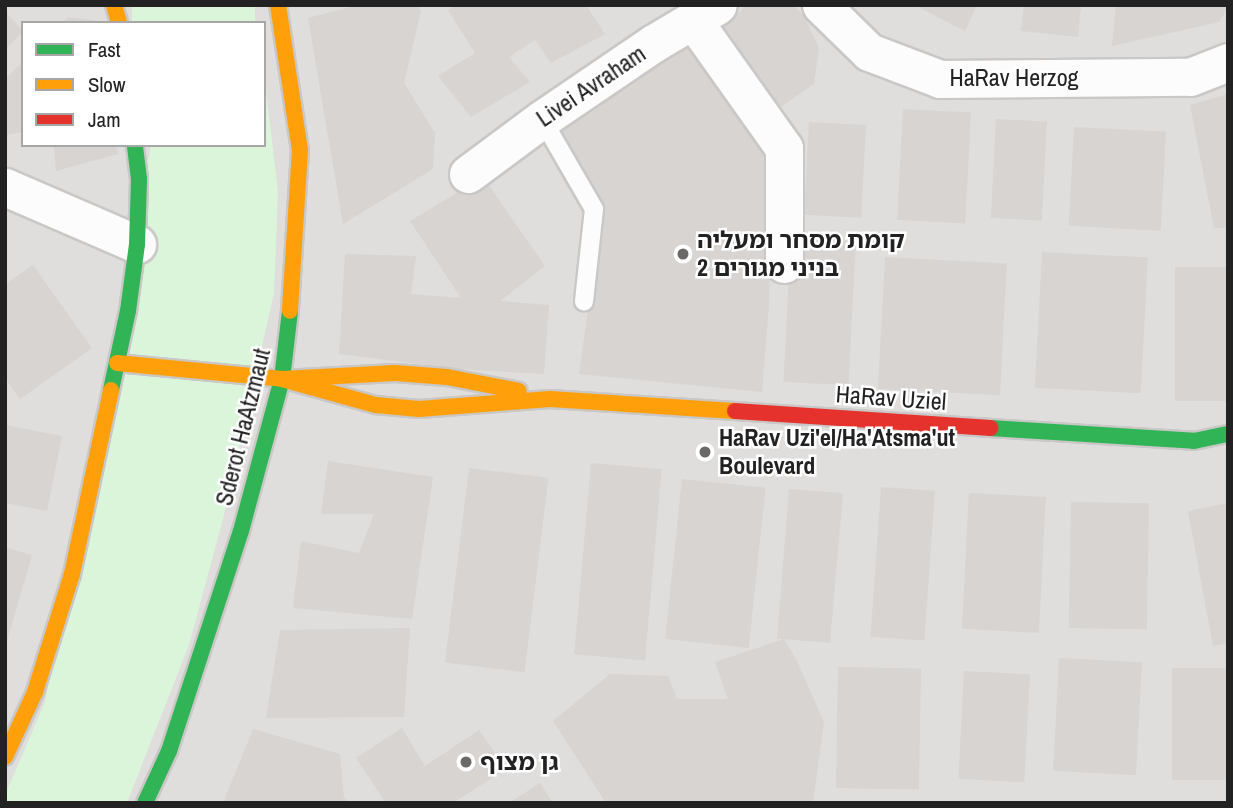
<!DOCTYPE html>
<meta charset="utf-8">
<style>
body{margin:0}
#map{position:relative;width:1233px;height:808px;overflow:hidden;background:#f0eeeb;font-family:"Archivo Narrow","Noto Sans Hebrew",sans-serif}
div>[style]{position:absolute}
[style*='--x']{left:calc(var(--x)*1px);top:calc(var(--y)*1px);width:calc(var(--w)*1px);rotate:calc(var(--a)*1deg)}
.residential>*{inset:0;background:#dfdedc}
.park>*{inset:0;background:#daf5da;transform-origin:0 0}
.building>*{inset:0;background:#d7d4d2;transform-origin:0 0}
.roads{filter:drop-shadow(2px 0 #c9c8c7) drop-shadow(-2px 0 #c9c8c7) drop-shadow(0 2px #c9c8c7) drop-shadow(0 -2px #c9c8c7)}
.lane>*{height:18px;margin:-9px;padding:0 9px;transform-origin:9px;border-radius:9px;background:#fdfcfc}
.street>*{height:37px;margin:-18.5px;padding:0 18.5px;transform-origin:18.5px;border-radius:18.5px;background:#fdfcfc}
.fast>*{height:16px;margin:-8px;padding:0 8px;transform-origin:8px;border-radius:8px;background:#30b455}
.slow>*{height:16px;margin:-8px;padding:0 8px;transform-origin:8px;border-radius:8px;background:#ff9f0a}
.jam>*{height:16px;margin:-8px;padding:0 8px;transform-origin:8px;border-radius:8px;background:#e5322d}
.dots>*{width:19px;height:19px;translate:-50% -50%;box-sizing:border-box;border:4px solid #fff;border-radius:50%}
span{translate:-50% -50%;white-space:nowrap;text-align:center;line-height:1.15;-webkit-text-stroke:5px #fff;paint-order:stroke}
.street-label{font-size:24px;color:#222}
.poi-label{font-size:24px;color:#222;font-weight:700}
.left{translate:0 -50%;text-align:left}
.frame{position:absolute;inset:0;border:7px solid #222;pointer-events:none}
.legend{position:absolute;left:21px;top:21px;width:245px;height:126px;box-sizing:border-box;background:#fff;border:2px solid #a7a7a7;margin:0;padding:9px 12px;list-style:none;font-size:21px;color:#222}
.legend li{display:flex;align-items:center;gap:14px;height:35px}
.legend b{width:35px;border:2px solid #a7a7a7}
</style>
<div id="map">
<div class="residential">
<div style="clip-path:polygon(evenodd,5px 5px,1228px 5px,1228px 803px,5px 803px,5px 5px,23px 23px,264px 23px,264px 145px,23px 145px,23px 23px)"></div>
</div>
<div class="park">
<div style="left:132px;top:5px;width:123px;height:19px"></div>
<div style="clip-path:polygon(264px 74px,278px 192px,274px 293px,223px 519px,189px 645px,127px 803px,5px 803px,5px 795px,45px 702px,151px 145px,264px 145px)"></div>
</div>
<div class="building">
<div style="clip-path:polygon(358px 5px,417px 5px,421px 11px,404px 83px,435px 133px,433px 169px,343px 224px,308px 18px)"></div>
<div style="clip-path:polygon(455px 5px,586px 5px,605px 34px,551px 63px,535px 40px,509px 57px,530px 82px,471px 117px,438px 76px,475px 53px,448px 10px)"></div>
<div style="clip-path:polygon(746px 5px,793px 5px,804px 16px,819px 48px,814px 84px,774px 112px,718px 35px)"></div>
<div style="clip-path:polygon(914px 5px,977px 5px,965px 31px)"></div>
<div style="clip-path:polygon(1024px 5px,1081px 5px,1078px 37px,1021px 31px)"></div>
<div style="clip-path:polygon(1116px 5px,1228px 5px,1228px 7px,1219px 22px,1112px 46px)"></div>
<div style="clip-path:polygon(5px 11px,23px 31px,5px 50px)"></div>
<div style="clip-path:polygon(68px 17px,99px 21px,99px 23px,62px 23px)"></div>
<div style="clip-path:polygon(682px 27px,773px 152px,769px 304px,762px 392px,579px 374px,603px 204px,551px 112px)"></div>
<div style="clip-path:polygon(23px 62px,23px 132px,5px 135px,5px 79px)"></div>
<div style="clip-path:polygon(1228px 94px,1228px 228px,1214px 228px,1190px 105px)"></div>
<div style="left:903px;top:109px;width:68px;height:111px;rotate:3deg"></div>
<div style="left:996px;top:119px;width:51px;height:99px;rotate:3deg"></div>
<div style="left:809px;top:122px;width:57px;height:93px;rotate:3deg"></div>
<div style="left:1074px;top:127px;width:92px;height:99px;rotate:3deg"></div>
<div style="clip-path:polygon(54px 145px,116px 145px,118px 154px,56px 171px)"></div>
<div style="clip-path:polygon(483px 177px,545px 266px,500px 301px,549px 305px,544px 374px,459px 369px,339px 354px,345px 254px,416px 256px,411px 294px,461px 298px,410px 221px)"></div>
<div style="left:791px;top:238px;width:65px;height:144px;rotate:3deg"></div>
<div style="left:1042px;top:252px;width:106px;height:136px;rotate:3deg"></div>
<div style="left:885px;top:257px;width:122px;height:132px;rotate:3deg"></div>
<div style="clip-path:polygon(33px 265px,92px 348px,20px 399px,5px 378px,5px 284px)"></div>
<div style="left:1228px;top:267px;width:134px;height:53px;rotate:90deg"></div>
<div style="clip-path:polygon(5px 425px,62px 436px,47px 511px,5px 503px)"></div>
<div style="clip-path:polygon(328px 461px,433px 477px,412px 619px,293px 608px,301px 541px,359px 553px,374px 514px,321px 514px)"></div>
<div style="left:591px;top:463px;width:71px;height:192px;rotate:5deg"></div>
<div style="left:469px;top:468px;width:80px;height:196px;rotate:7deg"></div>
<div style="left:682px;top:479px;width:84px;height:161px;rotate:6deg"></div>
<div style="left:881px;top:487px;width:54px;height:150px;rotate:4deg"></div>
<div style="clip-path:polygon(789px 489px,843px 493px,830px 643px,784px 639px,796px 659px,824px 722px,813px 803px,606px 803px,553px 721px,610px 674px,668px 676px,677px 699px,728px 699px,715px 662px,784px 639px,777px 639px)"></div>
<div style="left:969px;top:493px;width:77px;height:136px;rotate:3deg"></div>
<div style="left:1071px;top:502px;width:78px;height:126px;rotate:1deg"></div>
<div style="clip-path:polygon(1228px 503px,1228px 643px,1213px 646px,1188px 511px)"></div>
<div style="clip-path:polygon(5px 547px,32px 555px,6px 644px,5px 644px)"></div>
<div style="clip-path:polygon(410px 628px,404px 717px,266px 718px,280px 630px)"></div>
<div style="left:1059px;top:658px;width:83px;height:113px;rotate:3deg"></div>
<div style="left:838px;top:667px;width:83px;height:121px;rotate:1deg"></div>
<div style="left:1228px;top:668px;width:112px;height:56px;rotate:90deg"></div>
<div style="left:964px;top:671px;width:66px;height:108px;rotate:3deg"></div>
<div style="clip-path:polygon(402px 728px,425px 766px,479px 730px,506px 769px,453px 803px,386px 803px,356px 758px)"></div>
<div style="clip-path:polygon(253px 729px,340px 754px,344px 798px,351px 803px,223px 803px)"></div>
<div style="clip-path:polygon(540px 783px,553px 803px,509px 803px)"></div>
</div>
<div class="roads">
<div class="lane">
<div style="--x:542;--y:119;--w:104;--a:60"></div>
<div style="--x:594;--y:209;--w:93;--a:96.2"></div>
</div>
<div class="street">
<div style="--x:821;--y:5;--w:67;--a:44.4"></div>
<div style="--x:869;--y:52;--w:76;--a:20.8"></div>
<div style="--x:940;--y:79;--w:250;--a:-0.5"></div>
<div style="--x:1190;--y:77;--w:41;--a:-21.5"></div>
<div style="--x:693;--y:20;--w:157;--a:54.6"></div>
<div style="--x:784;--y:148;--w:116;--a:90"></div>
<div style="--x:468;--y:174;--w:92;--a:-36.6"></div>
<div style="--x:542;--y:119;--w:135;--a:-34.2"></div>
<div style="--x:654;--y:43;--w:74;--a:-30.7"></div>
<div style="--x:5;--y:187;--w:144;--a:23.4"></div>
</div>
<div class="fast">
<div style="--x:111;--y:390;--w:81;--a:-77.9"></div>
<div style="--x:128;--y:311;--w:68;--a:-82.3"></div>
<div style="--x:137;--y:244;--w:65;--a:-88.2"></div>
<div style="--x:139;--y:179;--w:34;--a:-97"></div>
<div style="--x:990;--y:428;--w:204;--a:3.6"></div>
<div style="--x:1194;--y:441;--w:35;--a:-12"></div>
<div style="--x:145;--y:803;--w:57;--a:-65.2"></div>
<div style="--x:169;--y:751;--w:231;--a:-71.9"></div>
<div style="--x:241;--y:531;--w:157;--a:-74.9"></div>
<div style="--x:282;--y:379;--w:68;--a:-83.3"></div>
</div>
<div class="slow">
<div style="--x:114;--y:5;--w:19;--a:74"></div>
<div style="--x:278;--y:5;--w:147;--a:81.4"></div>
<div style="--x:300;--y:150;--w:161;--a:93.6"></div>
<div style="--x:117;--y:363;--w:166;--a:5.5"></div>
<div style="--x:282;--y:379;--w:113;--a:-3"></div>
<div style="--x:395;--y:373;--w:52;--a:4.4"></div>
<div style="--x:447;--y:377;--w:73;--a:11"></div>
<div style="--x:282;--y:379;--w:98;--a:15.5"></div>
<div style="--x:376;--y:405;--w:43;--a:5.3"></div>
<div style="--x:419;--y:409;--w:131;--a:-4.4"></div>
<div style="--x:550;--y:399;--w:185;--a:3.7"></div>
<div style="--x:5;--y:757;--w:72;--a:-65.2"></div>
<div style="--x:35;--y:692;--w:124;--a:-72.6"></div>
<div style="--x:72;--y:574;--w:188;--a:-78"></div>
</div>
<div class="jam">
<div style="--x:735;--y:411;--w:256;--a:3.8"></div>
</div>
</div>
<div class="dots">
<div style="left:683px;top:254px;background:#6a6968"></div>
<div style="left:705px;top:452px;background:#6a6968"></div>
<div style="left:466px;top:762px;background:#6a6968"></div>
</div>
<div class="street-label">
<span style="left:1014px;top:78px">HaRav Herzog</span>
<span style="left:591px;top:86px;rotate:-34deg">Livei Avraham</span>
<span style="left:891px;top:398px;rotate:4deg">HaRav Uziel</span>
<span style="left:243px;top:427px;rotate:-76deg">Sderot HaAtzmaut</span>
</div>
<div class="poi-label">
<span class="left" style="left:697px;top:254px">קומת מסחר ומעליה<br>2 בניני מגורים</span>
<span class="left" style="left:719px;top:452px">HaRav Uzi'el/Ha'Atsma'ut<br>Boulevard</span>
<span class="left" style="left:480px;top:762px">גן מצוף</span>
</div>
<div class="frame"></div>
<ul class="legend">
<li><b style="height:9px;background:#30b455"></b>Fast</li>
<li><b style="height:9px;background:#ff9f0a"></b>Slow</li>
<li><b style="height:9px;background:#e5322d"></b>Jam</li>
</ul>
</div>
